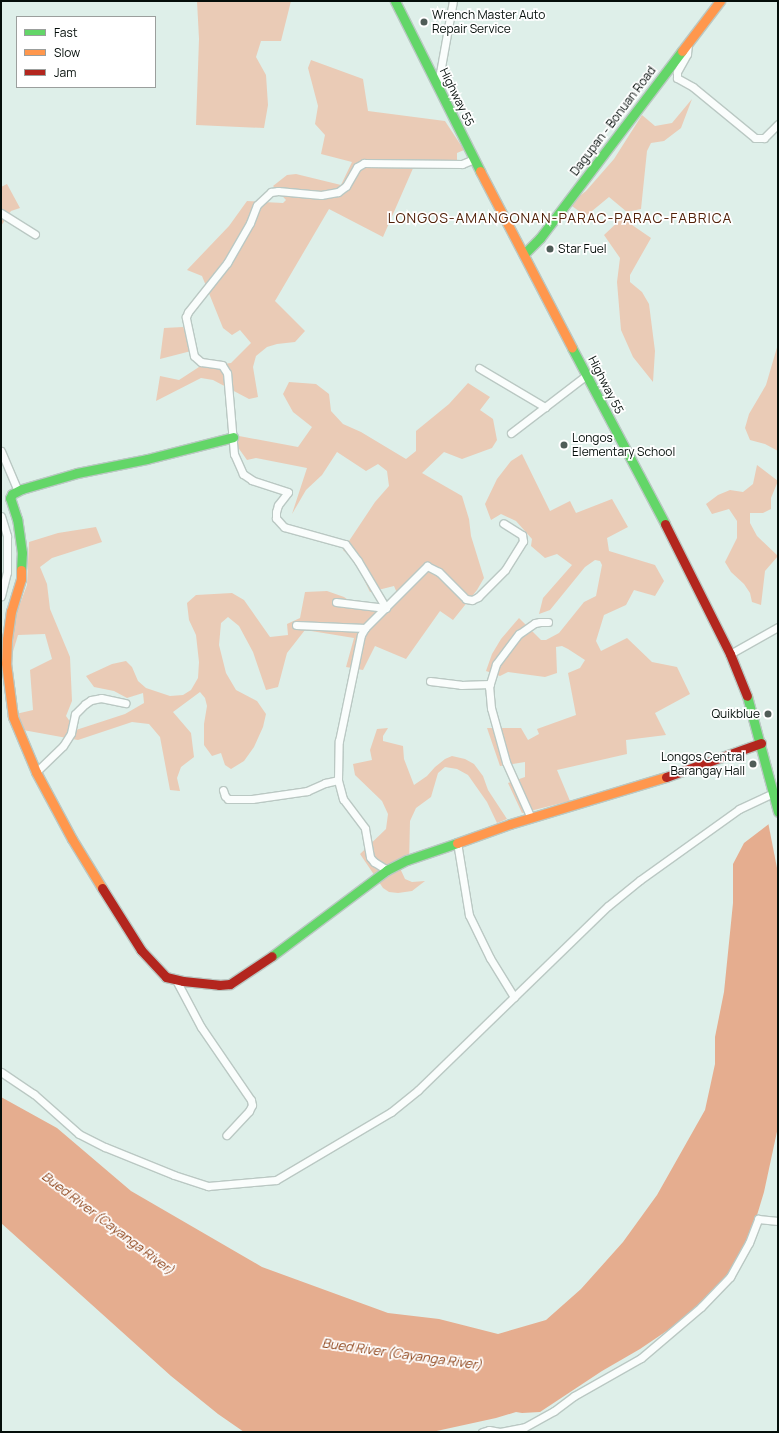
<!DOCTYPE html>
<meta charset="utf-8">
<style>
body{margin:0}
#map{position:relative;width:779px;height:1433px;overflow:hidden;background:#deefe9;font-family:Manrope,sans-serif}
div>[style]{position:absolute}
[style*='--x']{left:calc(var(--x)*1px);top:calc(var(--y)*1px);width:calc(var(--w)*1px);rotate:calc(var(--a)*1deg)}
.forest>*{inset:0;background:#eacbb6}
.water>*{inset:0;background:#e5ad8f}
.pier>*{inset:0;background:#deefe9}
.roads{filter:drop-shadow(1px 0 #bac8c3) drop-shadow(-1px 0 #bac8c3) drop-shadow(0 1px #bac8c3) drop-shadow(0 -1px #bac8c3)}
.street>*{height:7px;margin:-3.5px;padding:0 3.5px;transform-origin:3.5px;border-radius:3.5px;background:#fafdfc}
.fast>*{height:9px;margin:-4.5px;padding:0 4.5px;transform-origin:4.5px;border-radius:4.5px;background:#63d668}
.slow>*{height:9px;margin:-4.5px;padding:0 4.5px;transform-origin:4.5px;border-radius:4.5px;background:#ff974d}
.jam>*{height:9px;margin:-4.5px;padding:0 4.5px;transform-origin:4.5px;border-radius:4.5px;background:#b3261e}
.dots>*{width:11px;height:11px;translate:-50% -50%;box-sizing:border-box;border:2px solid #fff;border-radius:50%}
span{translate:-50% -50%;white-space:nowrap;text-align:center;line-height:1.15;-webkit-text-stroke:3.5px #fff;paint-order:stroke}
.poi-label{font-size:12px;color:#040e0a}
.left{translate:0 -50%;text-align:left}
.right{translate:-100% -50%;text-align:right}
.street-label{font-size:12px;color:#040e0a}
.water-label{font-size:13px;color:#893a0d;font-style:italic}
.quarter-label{font-size:14px;color:#522209;letter-spacing:1px}
.frame{position:absolute;inset:0;border:2px solid #040e0a;pointer-events:none}
.legend{position:absolute;left:16px;top:16px;width:140px;height:72px;box-sizing:border-box;background:#fff;border:1px solid #9b9f9d;margin:0;padding:5px 7px;list-style:none;font-size:12px;color:#040e0a}
.legend li{display:flex;align-items:center;gap:8px;height:20px}
.legend b{width:20px;border:1px solid #9b9f9d}
</style>
<div id="map">
<div class="forest">
<div style="clip-path:polygon(197px 1px,291px 1px,281px 41px,261px 41px,256px 57px,266px 75px,268px 105px,264px 128px,196px 125px,199px 39px)"></div>
<div style="clip-path:polygon(311px 60px,363px 79px,368px 111px,445px 121px,464px 150px,457px 153px,457px 167px,414px 166px,383px 237px,329px 209px,275px 301px,305px 331px,295px 342px,277px 344px,267px 347px,256px 356px,253px 367px,258px 397px,249px 399px,213px 380px,201px 378px,156px 401px,160px 376px,179px 380px,199px 367px,231px 363px,251px 343px,240px 330px,232px 335px,223px 328px,202px 276px,187px 270px,229px 226px,247px 201px,283px 203px,286px 200px,273px 186px,287px 175px,296px 174px,341px 185px,352px 162px,321px 154px,325px 135px,315px 124px,318px 106px,308px 68px)"></div>
<div style="clip-path:polygon(692px 99px,681px 128px,664px 141px,651px 143px,647px 151px,641px 209px,627px 212px,609px 197px,586px 216px,569px 204px,586px 191px,614px 159px,642px 115px,655px 126px,672px 123px)"></div>
<div style="clip-path:polygon(7px 184px,20px 208px,11px 211px,1px 226px,1px 187px)"></div>
<div style="clip-path:polygon(622px 218px,651px 238px,630px 275px,630px 282px,642px 292px,649px 304px,655px 351px,653px 382px,633px 357px,621px 330px,617px 282px,620px 258px,604px 235px)"></div>
<div style="clip-path:polygon(183px 327px,195px 350px,160px 359px,164px 328px)"></div>
<div style="clip-path:polygon(778px 344px,778px 451px,765px 444px,750px 440px,745px 428px,749px 414px,766px 385px)"></div>
<div style="clip-path:polygon(289px 382px,316px 384px,329px 394px,331px 411px,343px 424px,361px 432px,406px 459px,416px 451px,416px 431px,449px 404px,468px 383px,490px 397px,480px 410px,493px 419px,497px 440px,492px 448px,462px 459px,444px 452px,422px 473px,462px 496px,469px 519px,471px 536px,484px 578px,477px 590px,453px 620px,440px 611px,406px 659px,375px 646px,363px 670px,346px 667px,354px 638px,305px 630px,287px 653px,278px 687px,266px 690px,253px 652px,239px 626px,228px 617px,221px 623px,219px 645px,226px 673px,236px 690px,257px 701px,266px 714px,263px 727px,254px 747px,244px 761px,231px 769px,225px 765px,221px 753px,212px 756px,204px 745px,204px 724px,207px 706px,205px 698px,200px 692px,173px 712px,191px 733px,194px 757px,181px 767px,177px 778px,180px 791px,170px 790px,160px 737px,149px 724px,132px 722px,78px 740px,12px 728px,7px 716px,33px 710px,30px 670px,52px 659px,45px 634px,18px 635px,12px 655px,1px 662px,1px 637px,17px 612px,27px 585px,29px 542px,58px 533px,96px 527px,102px 542px,52px 558px,40px 567px,47px 584px,50px 609px,70px 657px,72px 701px,66px 716px,76px 730px,125px 714px,144px 703px,143px 693px,127px 698px,114px 691px,94px 687px,86px 676px,112px 664px,126px 661px,132px 667px,138px 681px,146px 688px,170px 696px,183px 695px,191px 690px,198px 678px,199px 662px,196px 635px,189px 620px,187px 603px,196px 595px,232px 593px,244px 600px,270px 637px,288px 635px,287px 624px,300px 618px,305px 592px,327px 591px,344px 597px,363px 610px,387px 604px,397px 593px,394px 586px,370px 592px,355px 561px,343px 550px,375px 502px,389px 486px,387px 471px,378px 464px,366px 471px,337px 452px,322px 475px,306px 490px,292px 514px,307px 468px,256px 458px,247px 460px,237px 446px,239px 436px,298px 447px,312px 427px,293px 412px,283px 394px)"></div>
<div style="clip-path:polygon(522px 454px,550px 511px,570px 501px,576px 513px,612px 499px,628px 527px,607px 538px,609px 551px,655px 565px,664px 581px,655px 596px,634px 590px,626px 605px,604px 615px,596px 641px,601px 651px,627px 638px,652px 662px,677px 667px,690px 694px,655px 713px,666px 735px,626px 740px,627px 754px,557px 770px,570px 801px,522px 813px,508px 783px,525px 777px,525px 762px,500px 766px,487px 728px,521px 728px,528px 740px,539px 734px,537px 729px,576px 715px,568px 673px,580px 668px,585px 660px,568px 649px,562px 646px,556px 647px,557px 673px,545px 677px,508px 672px,500px 676px,486px 671px,492px 654px,501px 639px,519px 618px,541px 640px,546px 640px,559px 633px,584px 602px,596px 596px,602px 565px,600px 561px,595px 560px,585px 567px,550px 610px,539px 614px,543px 598px,572px 565px,557px 554px,545px 558px,531px 546px,532px 539px,516px 521px,501px 514px,491px 520px,485px 504px,497px 479px,511px 461px)"></div>
<div style="clip-path:polygon(757px 465px,778px 481px,771px 498px,771px 509px,763px 513px,750px 513px,750px 523px,757px 536px,778px 556px,765px 571px,761px 605px,752px 602px,750px 593px,744px 584px,731px 572px,725px 562px,737px 538px,737px 521px,729px 509px,712px 514px,706px 504px,718px 495px,730px 490px,743px 492px,753px 484px)"></div>
<div style="clip-path:polygon(388px 728px,383px 736px,383px 741px,403px 746px,404px 759px,414px 785px,427px 776px,435px 767px,445px 759px,452px 756px,465px 759px,474px 764px,483px 776px,488px 790px,507px 819px,497px 823px,487px 802px,468px 775px,457px 769px,445px 767px,438px 773px,431px 797px,416px 808px,410px 821px,409px 864px,399px 866px,405px 879px,412px 882px,425px 881px,412px 891px,398px 893px,389px 892px,383px 888px,360px 854px,386px 829px,388px 814px,382px 801px,355px 775px,353px 764px,372px 760px,370px 750px,377px 729px)"></div>
</div>
<div class="water">
<div style="clip-path:polygon(778px 817px,778px 1127px,764px 1192px,748px 1245px,725px 1281px,674px 1326px,640px 1349px,602px 1371px,540px 1412px,522px 1413px,516px 1412px,496px 1418px,432px 1432px,244px 1432px,218px 1414px,171px 1376px,1px 1223px,1px 1097px,57px 1128px,131px 1191px,262px 1267px,388px 1313px,439px 1319px,498px 1334px,546px 1320px,581px 1289px,623px 1242px,657px 1195px,705px 1110px,715px 1064px,715px 1037px,724px 992px,733px 903px,733px 864px,744px 843px)"></div>
</div>
<div class="pier">
<div style="clip-path:polygon(778px 815px,778px 873px,768px 822px)"></div>
</div>
<div class="roads">
<div class="street">
<div style="--x:688;--y:44;--w:10;--a:96"></div>
<div style="--x:687;--y:54;--w:21;--a:119"></div>
<div style="--x:677;--y:72;--w:6;--a:90"></div>
<div style="--x:677;--y:78;--w:18;--a:29"></div>
<div style="--x:693;--y:87;--w:80;--a:39.4"></div>
<div style="--x:755;--y:138;--w:9;--a:0"></div>
<div style="--x:764;--y:138;--w:20;--a:-45"></div>
<div style="--x:438;--y:84;--w:84;--a:-79.8"></div>
<div style="--x:1;--y:213;--w:40;--a:32"></div>
<div style="--x:479;--y:368;--w:77;--a:30.6"></div>
<div style="--x:511;--y:433;--w:97;--a:-37.5"></div>
<div style="--x:1;--y:451;--w:43;--a:67"></div>
<div style="--x:1;--y:516;--w:21;--a:73"></div>
<div style="--x:7;--y:536;--w:36;--a:90"></div>
<div style="--x:7;--y:572;--w:25;--a:104"></div>
<div style="--x:336;--y:602;--w:50;--a:6.8"></div>
<div style="--x:386;--y:608;--w:55;--a:-120.8"></div>
<div style="--x:358;--y:561;--w:21;--a:-127"></div>
<div style="--x:345;--y:544;--w:63;--a:-164.4"></div>
<div style="--x:284;--y:527;--w:12;--a:-132"></div>
<div style="--x:276;--y:518;--w:6;--a:-90"></div>
<div style="--x:276;--y:512;--w:7;--a:-74"></div>
<div style="--x:278;--y:505;--w:16;--a:-52"></div>
<div style="--x:288;--y:492;--w:38;--a:-162"></div>
<div style="--x:252;--y:480;--w:11;--a:-146"></div>
<div style="--x:243;--y:474;--w:22;--a:-114"></div>
<div style="--x:234;--y:454;--w:81;--a:-94.9"></div>
<div style="--x:227;--y:373;--w:9;--a:-122"></div>
<div style="--x:222;--y:365;--w:21;--a:-172"></div>
<div style="--x:201;--y:362;--w:9;--a:-139"></div>
<div style="--x:194;--y:356;--w:40;--a:-102"></div>
<div style="--x:186;--y:317;--w:5;--a:-68"></div>
<div style="--x:188;--y:312;--w:63;--a:-51.5"></div>
<div style="--x:227;--y:263;--w:46;--a:-60.1"></div>
<div style="--x:250;--y:223;--w:19;--a:-69"></div>
<div style="--x:257;--y:205;--w:19;--a:-43"></div>
<div style="--x:271;--y:192;--w:7;--a:-8"></div>
<div style="--x:278;--y:191;--w:43;--a:5.3"></div>
<div style="--x:321;--y:195;--w:17;--a:-10"></div>
<div style="--x:338;--y:192;--w:10;--a:-37"></div>
<div style="--x:346;--y:186;--w:22;--a:-60"></div>
<div style="--x:357;--y:167;--w:8;--a:-30"></div>
<div style="--x:364;--y:163;--w:98;--a:0.6"></div>
<div style="--x:462;--y:164;--w:13;--a:-23"></div>
<div style="--x:296;--y:625;--w:69;--a:2.5"></div>
<div style="--x:730;--y:654;--w:55;--a:-29.4"></div>
<div style="--x:430;--y:681;--w:31;--a:7"></div>
<div style="--x:461;--y:685;--w:29;--a:-2"></div>
<div style="--x:36;--y:772;--w:37;--a:-44"></div>
<div style="--x:63;--y:746;--w:15;--a:-58"></div>
<div style="--x:71;--y:733;--w:19;--a:-78"></div>
<div style="--x:75;--y:714;--w:14;--a:-45"></div>
<div style="--x:85;--y:704;--w:7;--a:-34"></div>
<div style="--x:91;--y:700;--w:10;--a:-11"></div>
<div style="--x:101;--y:698;--w:25;--a:12"></div>
<div style="--x:223;--y:790;--w:6;--a:72"></div>
<div style="--x:225;--y:796;--w:4;--a:45"></div>
<div style="--x:228;--y:799;--w:24;--a:0"></div>
<div style="--x:252;--y:799;--w:56;--a:-8.3"></div>
<div style="--x:307;--y:791;--w:20;--a:-24"></div>
<div style="--x:325;--y:783;--w:13;--a:-13"></div>
<div style="--x:531;--y:818;--w:61;--a:-114.1"></div>
<div style="--x:506;--y:762;--w:56;--a:-105.5"></div>
<div style="--x:491;--y:708;--w:21;--a:-95"></div>
<div style="--x:489;--y:687;--w:24;--a:-73"></div>
<div style="--x:496;--y:664;--w:38;--a:-53"></div>
<div style="--x:519;--y:634;--w:19;--a:-35"></div>
<div style="--x:535;--y:623;--w:5;--a:-11"></div>
<div style="--x:540;--y:622;--w:8;--a:0"></div>
<div style="--x:457;--y:842;--w:74;--a:80.7"></div>
<div style="--x:469;--y:915;--w:48;--a:64"></div>
<div style="--x:490;--y:958;--w:46;--a:58.4"></div>
<div style="--x:387;--y:870;--w:15;--a:-148"></div>
<div style="--x:374;--y:862;--w:6;--a:-129"></div>
<div style="--x:370;--y:857;--w:29;--a:-100"></div>
<div style="--x:365;--y:828;--w:36;--a:-127"></div>
<div style="--x:343;--y:799;--w:20;--a:-105"></div>
<div style="--x:338;--y:780;--w:39;--a:-89"></div>
<div style="--x:339;--y:741;--w:108;--a:-78.3"></div>
<div style="--x:361;--y:635;--w:8;--a:-60"></div>
<div style="--x:365;--y:628;--w:88;--a:-45"></div>
<div style="--x:427;--y:566;--w:13;--a:27"></div>
<div style="--x:439;--y:572;--w:38;--a:45"></div>
<div style="--x:466;--y:599;--w:6;--a:9"></div>
<div style="--x:472;--y:600;--w:7;--a:-27"></div>
<div style="--x:478;--y:597;--w:38;--a:-45"></div>
<div style="--x:505;--y:570;--w:34;--a:-58"></div>
<div style="--x:523;--y:541;--w:6;--a:-99"></div>
<div style="--x:522;--y:535;--w:22;--a:-148"></div>
<div style="--x:176;--y:980;--w:53;--a:62"></div>
<div style="--x:201;--y:1027;--w:88;--a:55.6"></div>
<div style="--x:251;--y:1100;--w:5;--a:79"></div>
<div style="--x:252;--y:1105;--w:7;--a:117"></div>
<div style="--x:249;--y:1111;--w:33;--a:133"></div>
<div style="--x:1;--y:1072;--w:40;--a:34"></div>
<div style="--x:34;--y:1094;--w:60;--a:41.6"></div>
<div style="--x:79;--y:1134;--w:29;--a:27"></div>
<div style="--x:105;--y:1147;--w:74;--a:22.1"></div>
<div style="--x:174;--y:1175;--w:36;--a:18"></div>
<div style="--x:208;--y:1186;--w:68;--a:-5"></div>
<div style="--x:276;--y:1180;--w:134;--a:-30.6"></div>
<div style="--x:391;--y:1112;--w:35;--a:-39"></div>
<div style="--x:418;--y:1090;--w:264;--a:-44.1"></div>
<div style="--x:608;--y:906;--w:41;--a:-39.1"></div>
<div style="--x:640;--y:880;--w:122;--a:-35.6"></div>
<div style="--x:739;--y:809;--w:38;--a:-25"></div>
<div style="--x:482;--y:1432;--w:7;--a:-16"></div>
<div style="--x:489;--y:1430;--w:11;--a:10"></div>
<div style="--x:500;--y:1432;--w:25;--a:-11"></div>
<div style="--x:525;--y:1427;--w:33;--a:-29"></div>
<div style="--x:554;--y:1411;--w:25;--a:-37"></div>
<div style="--x:574;--y:1396;--w:77;--a:-29.6"></div>
<div style="--x:641;--y:1358;--w:79;--a:-40.4"></div>
<div style="--x:701;--y:1307;--w:42;--a:-46"></div>
<div style="--x:730;--y:1277;--w:39;--a:-61"></div>
<div style="--x:749;--y:1243;--w:26;--a:-69"></div>
<div style="--x:758;--y:1219;--w:20;--a:6"></div>
</div>
<div class="fast">
<div style="--x:395;--y:1;--w:190;--a:63.4"></div>
<div style="--x:524;--y:254;--w:23;--a:-45"></div>
<div style="--x:540;--y:238;--w:235;--a:-52.8"></div>
<div style="--x:572;--y:348;--w:199;--a:62.1"></div>
<div style="--x:21;--y:570;--w:17;--a:-87"></div>
<div style="--x:22;--y:553;--w:34;--a:-98"></div>
<div style="--x:17;--y:519;--w:22;--a:-108"></div>
<div style="--x:10;--y:498;--w:4;--a:-63"></div>
<div style="--x:12;--y:494;--w:11;--a:-27"></div>
<div style="--x:22;--y:489;--w:57;--a:-16.2"></div>
<div style="--x:77;--y:473;--w:71;--a:-11.3"></div>
<div style="--x:147;--y:459;--w:89;--a:-14.3"></div>
<div style="--x:747;--y:696;--w:120;--a:75"></div>
<div style="--x:272;--y:956;--w:144;--a:-36.8"></div>
<div style="--x:387;--y:870;--w:22;--a:-27"></div>
<div style="--x:407;--y:860;--w:53;--a:-18.8"></div>
</div>
<div class="slow">
<div style="--x:682;--y:51;--w:63;--a:-52.8"></div>
<div style="--x:480;--y:171;--w:199;--a:62.5"></div>
<div style="--x:21;--y:570;--w:9;--a:90"></div>
<div style="--x:21;--y:579;--w:34;--a:107"></div>
<div style="--x:11;--y:611;--w:28;--a:98"></div>
<div style="--x:7;--y:639;--w:24;--a:92"></div>
<div style="--x:6;--y:663;--w:54;--a:82.6"></div>
<div style="--x:13;--y:717;--w:60;--a:67.3"></div>
<div style="--x:36;--y:772;--w:76;--a:61.8"></div>
<div style="--x:72;--y:839;--w:57;--a:58.5"></div>
<div style="--x:457;--y:843;--w:56;--a:-19.7"></div>
<div style="--x:510;--y:824;--w:163;--a:-16.8"></div>
</div>
<div class="jam">
<div style="--x:665;--y:524;--w:145;--a:63.4"></div>
<div style="--x:730;--y:654;--w:45;--a:68"></div>
<div style="--x:666;--y:777;--w:101;--a:-19.7"></div>
<div style="--x:102;--y:888;--w:73;--a:57.8"></div>
<div style="--x:141;--y:950;--w:37;--a:47"></div>
<div style="--x:166;--y:977;--w:17;--a:13"></div>
<div style="--x:183;--y:981;--w:36;--a:6"></div>
<div style="--x:219;--y:985;--w:11;--a:-5"></div>
<div style="--x:230;--y:984;--w:50;--a:-33.7"></div>
</div>
</div>
<div class="dots">
<div style="left:424px;top:22px;background:#505d58"></div>
<div style="left:550px;top:249px;background:#505d58"></div>
<div style="left:564px;top:445px;background:#505d58"></div>
<div style="left:768px;top:714px;background:#505d58"></div>
<div style="left:753px;top:764px;background:#505d58"></div>
</div>
<div class="poi-label">
<span class="left" style="left:432px;top:22px">Wrench Master Auto<br>Repair Service</span>
<span class="left" style="left:558px;top:249px">Star Fuel</span>
<span class="left" style="left:572px;top:445px">Longos<br>Elementary School</span>
<span class="right" style="left:760px;top:714px">Quikblue</span>
<span class="right" style="left:745px;top:764px">Longos Central<br>Barangay Hall</span>
</div>
<div class="street-label">
<span style="left:457px;top:97px;rotate:64deg">Highway 55</span>
<span style="left:613px;top:121px;rotate:-53deg">Dagupan - Bonuan Road</span>
<span style="left:606px;top:385px;rotate:63deg">Highway 55</span>
</div>
<div class="water-label">
<span style="left:108px;top:1223px;rotate:37deg">Bued River (Cayanga River)</span>
<span style="left:402px;top:1354px;rotate:8deg">Bued River (Cayanga River)</span>
</div>
<div class="quarter-label">
<span style="left:560px;top:218px">LONGOS-AMANGONAN-PARAC‑PARAC-FABRICA</span>
</div>
<div class="frame"></div>
<ul class="legend">
<li><b style="height:5px;background:#63d668"></b>Fast</li>
<li><b style="height:5px;background:#ff974d"></b>Slow</li>
<li><b style="height:5px;background:#b3261e"></b>Jam</li>
</ul>
</div>
